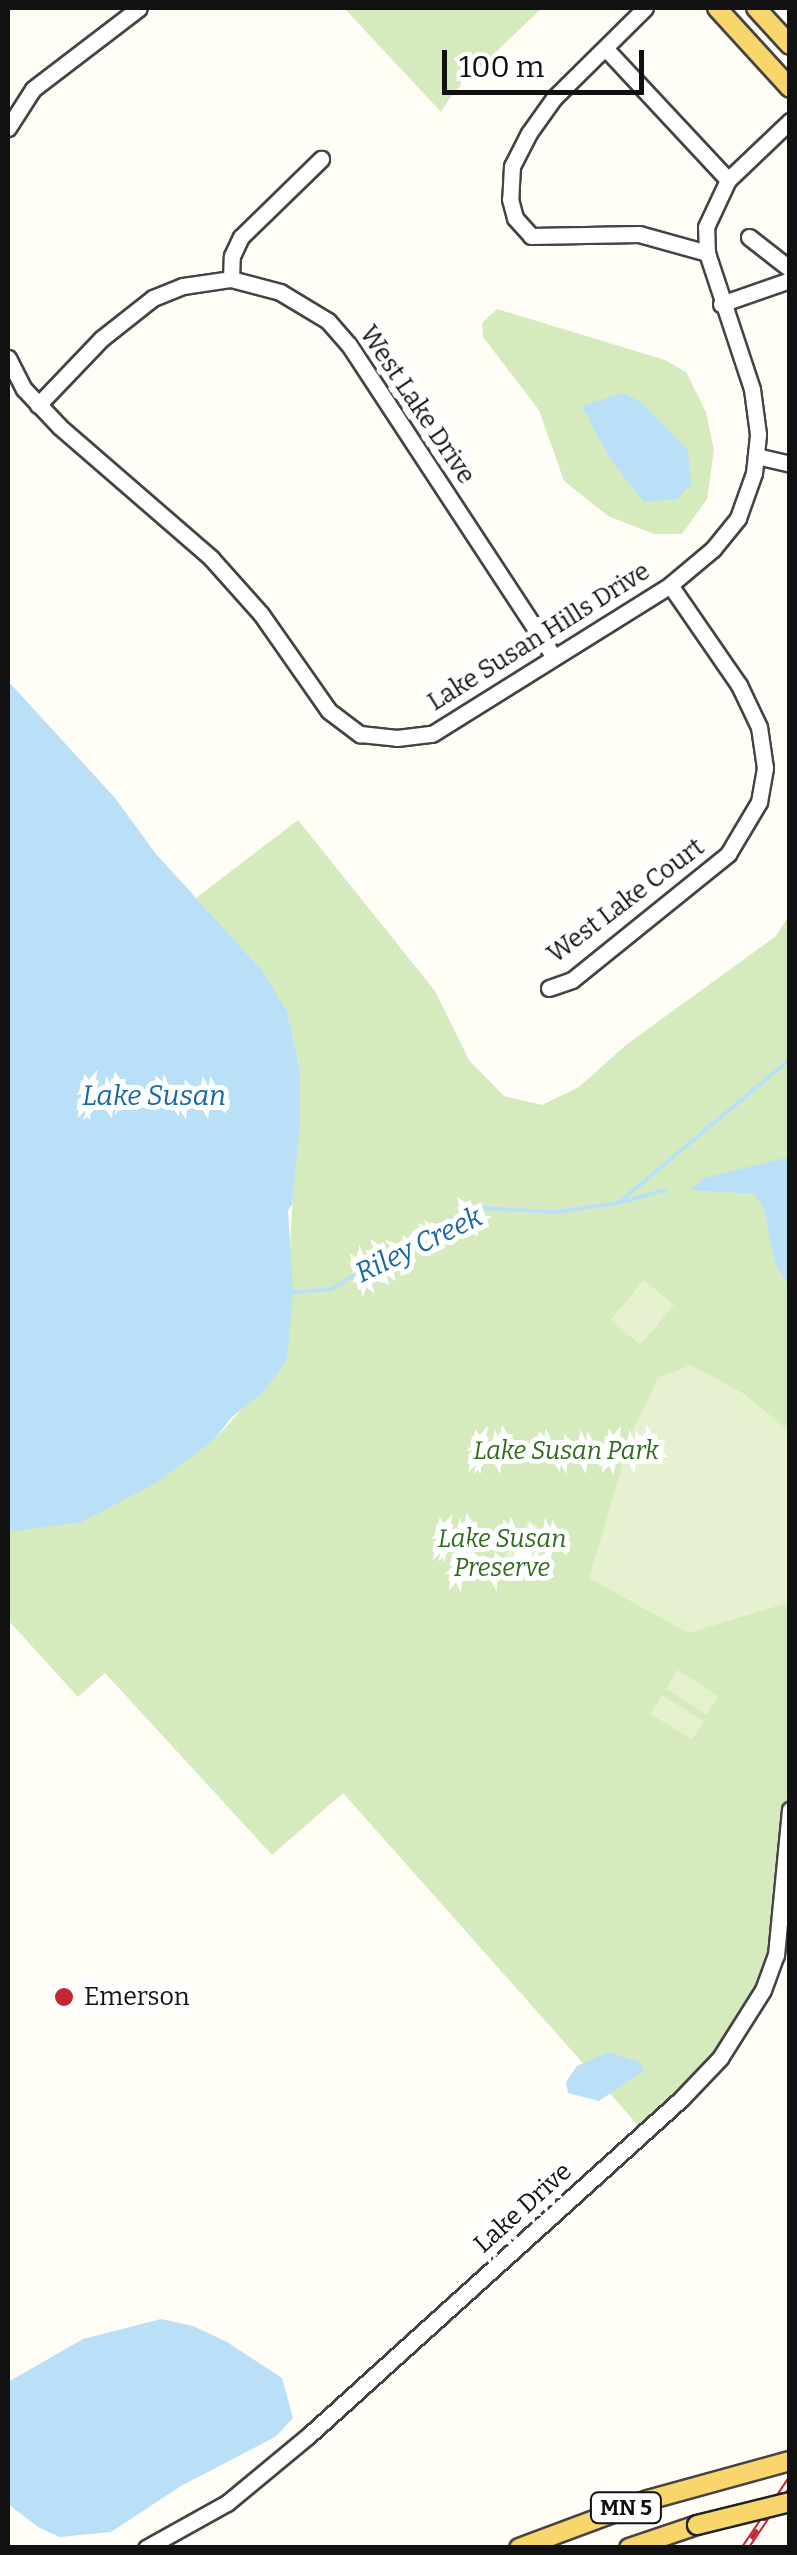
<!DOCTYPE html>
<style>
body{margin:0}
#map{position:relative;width:797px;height:2555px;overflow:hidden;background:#fffdf5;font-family:Bitter,serif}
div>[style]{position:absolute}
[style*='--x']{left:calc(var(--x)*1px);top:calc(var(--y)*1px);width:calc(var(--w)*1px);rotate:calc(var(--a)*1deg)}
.green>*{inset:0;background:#d5ebbd}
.pitch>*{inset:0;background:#e6f2cf;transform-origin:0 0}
.water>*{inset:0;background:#b9e0f7}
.stream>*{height:4px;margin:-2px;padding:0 2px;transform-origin:2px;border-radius:2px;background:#b9e0f7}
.roads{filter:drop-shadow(2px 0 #444) drop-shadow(-2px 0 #444) drop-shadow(0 2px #444) drop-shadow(0 -2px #444)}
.minor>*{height:15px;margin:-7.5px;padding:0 7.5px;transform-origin:7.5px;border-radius:7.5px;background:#fff}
.major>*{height:18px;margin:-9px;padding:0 9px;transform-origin:9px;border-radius:9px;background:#f9d66b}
.rail>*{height:8px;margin-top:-4px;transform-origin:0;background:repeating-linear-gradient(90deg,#fff 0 11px,#c4262e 0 22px);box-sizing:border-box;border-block:2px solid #c4262e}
.bridges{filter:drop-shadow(2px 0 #222) drop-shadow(-2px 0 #222) drop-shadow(0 2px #222) drop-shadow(0 -2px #222)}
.major-bridge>*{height:18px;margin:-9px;padding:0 9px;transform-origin:9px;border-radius:9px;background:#f9d66b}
.dots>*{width:28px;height:28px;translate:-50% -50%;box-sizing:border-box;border:5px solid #fff;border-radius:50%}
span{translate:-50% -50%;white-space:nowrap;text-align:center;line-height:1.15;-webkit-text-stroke:10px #fff;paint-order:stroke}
.shield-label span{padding:2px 8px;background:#fff;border:2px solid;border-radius:8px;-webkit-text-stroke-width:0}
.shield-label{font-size:22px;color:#111;font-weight:700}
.street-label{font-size:25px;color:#111}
.park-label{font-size:25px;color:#2f6b1f;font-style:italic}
.poi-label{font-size:25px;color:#111}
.left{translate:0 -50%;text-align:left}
.water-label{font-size:28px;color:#1768a6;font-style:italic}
.frame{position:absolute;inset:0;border:10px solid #111;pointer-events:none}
.scale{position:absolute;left:442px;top:50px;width:202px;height:45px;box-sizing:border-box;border:5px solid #111;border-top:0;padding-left:12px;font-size:30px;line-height:35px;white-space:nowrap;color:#111;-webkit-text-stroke:8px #fff;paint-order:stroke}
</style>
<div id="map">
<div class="green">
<div style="clip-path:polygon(344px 8px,542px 8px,453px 93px,441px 112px)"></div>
<div style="clip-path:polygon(497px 309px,665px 360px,686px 372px,706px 412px,714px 450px,707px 499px,682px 534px,654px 534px,608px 516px,564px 481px,539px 410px,483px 337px,482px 323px)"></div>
<div style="clip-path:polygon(298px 820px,435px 991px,469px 1060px,504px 1096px,542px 1105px,579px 1087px,626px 1045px,776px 936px,789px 915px,790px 1810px,776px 1955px,720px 2058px,644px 2132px,343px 1793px,272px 1855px,105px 1673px,78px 1697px,8px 1620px,8px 1531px,214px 1440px,241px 1410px,290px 1247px,300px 1069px,287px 1011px,262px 970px,196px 898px)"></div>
</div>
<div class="pitch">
<div style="left:644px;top:1280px;width:39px;height:52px;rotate:40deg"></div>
<div style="clip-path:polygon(691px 1365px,744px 1394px,789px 1431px,790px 1602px,688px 1633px,589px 1578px,633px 1430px,658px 1378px)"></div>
<div style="left:529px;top:1520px;width:29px;height:50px;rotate:34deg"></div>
<div style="left:678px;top:1670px;width:48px;height:22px;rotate:33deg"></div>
<div style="left:662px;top:1695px;width:49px;height:22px;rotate:32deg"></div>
</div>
<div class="water">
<div style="clip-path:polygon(623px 393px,641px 402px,688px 450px,691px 485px,677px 499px,644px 502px,610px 459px,582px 406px)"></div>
<div style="clip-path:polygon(8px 681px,115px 798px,156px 854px,262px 970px,287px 1011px,300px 1069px,300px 1123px,292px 1205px,288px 1210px,293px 1291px,287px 1360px,264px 1391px,231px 1418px,214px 1440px,156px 1483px,82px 1522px,8px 1532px)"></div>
<div style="clip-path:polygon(789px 1157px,789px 1287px,775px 1263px,764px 1208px,754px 1194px,690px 1190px,704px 1178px)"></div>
<div style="clip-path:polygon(609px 2052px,639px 2062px,645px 2070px,599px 2101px,568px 2093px,566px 2082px,577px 2066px)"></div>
<div style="clip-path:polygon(161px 2319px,193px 2326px,227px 2342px,282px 2378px,293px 2418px,275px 2437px,181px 2486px,111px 2532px,60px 2537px,38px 2527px,8px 2504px,8px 2382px,83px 2339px)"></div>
</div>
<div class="stream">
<div style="--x:621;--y:1202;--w:46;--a:-15.3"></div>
<div style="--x:289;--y:1293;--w:42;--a:-5.4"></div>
<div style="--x:331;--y:1289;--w:132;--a:-30.4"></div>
<div style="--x:445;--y:1222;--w:39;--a:-21"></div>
<div style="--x:481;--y:1208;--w:74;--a:3.1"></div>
<div style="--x:555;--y:1212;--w:64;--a:-8.1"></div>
<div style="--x:618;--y:1203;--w:224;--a:-39.9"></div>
</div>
<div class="roads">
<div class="minor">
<div style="--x:645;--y:8;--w:128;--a:135.3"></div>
<div style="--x:554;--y:98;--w:43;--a:125.5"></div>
<div style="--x:529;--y:133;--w:37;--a:117"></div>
<div style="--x:512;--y:166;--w:33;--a:93"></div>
<div style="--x:510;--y:199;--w:20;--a:75"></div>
<div style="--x:515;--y:218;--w:24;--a:48"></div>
<div style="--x:531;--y:236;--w:108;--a:-1.1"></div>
<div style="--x:639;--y:234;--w:71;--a:15.6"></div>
<div style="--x:606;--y:49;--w:179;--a:47"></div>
<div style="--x:8;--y:128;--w:46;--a:-57.3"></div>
<div style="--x:33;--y:89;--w:133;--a:-37.4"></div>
<div style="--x:749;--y:237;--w:52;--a:38"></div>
<div style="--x:231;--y:279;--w:23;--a:-88"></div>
<div style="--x:232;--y:256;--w:21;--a:-65"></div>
<div style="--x:241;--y:237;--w:112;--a:-44.3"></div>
<div style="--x:721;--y:304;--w:73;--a:-19.2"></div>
<div style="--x:8;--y:358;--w:35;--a:63"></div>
<div style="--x:24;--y:389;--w:52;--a:46.5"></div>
<div style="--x:60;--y:427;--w:200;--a:40.9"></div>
<div style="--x:211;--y:558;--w:75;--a:48.2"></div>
<div style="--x:261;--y:614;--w:118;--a:55"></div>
<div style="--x:329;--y:711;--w:39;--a:37"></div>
<div style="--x:360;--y:734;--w:37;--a:6"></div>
<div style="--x:397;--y:738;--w:35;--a:-7"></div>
<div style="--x:432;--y:734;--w:281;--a:-32"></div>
<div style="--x:670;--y:585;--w:56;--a:-39.9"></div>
<div style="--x:713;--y:549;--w:40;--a:-51"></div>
<div style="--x:738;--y:518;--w:48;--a:-70.4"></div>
<div style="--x:754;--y:473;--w:39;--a:-84"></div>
<div style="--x:758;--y:434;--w:45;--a:-97.6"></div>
<div style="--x:752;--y:389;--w:143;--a:-108.3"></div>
<div style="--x:707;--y:253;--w:26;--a:-92"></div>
<div style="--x:706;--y:227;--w:52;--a:-64.9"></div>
<div style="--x:728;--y:180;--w:86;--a:-43.6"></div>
<div style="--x:38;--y:405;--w:91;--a:-46.3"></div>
<div style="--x:101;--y:339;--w:66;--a:-38.3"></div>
<div style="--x:153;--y:298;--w:32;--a:-22"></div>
<div style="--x:183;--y:286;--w:49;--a:-8.3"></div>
<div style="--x:231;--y:279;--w:51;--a:14.9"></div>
<div style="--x:280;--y:292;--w:56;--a:31.1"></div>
<div style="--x:328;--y:321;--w:32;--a:49"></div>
<div style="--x:349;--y:345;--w:373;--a:56.7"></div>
<div style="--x:756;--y:456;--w:35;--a:13"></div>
<div style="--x:549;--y:988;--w:24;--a:-19"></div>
<div style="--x:572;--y:980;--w:201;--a:-38.9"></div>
<div style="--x:728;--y:854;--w:61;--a:-59.2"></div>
<div style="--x:759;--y:802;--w:35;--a:-80"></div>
<div style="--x:765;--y:768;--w:41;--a:-98.3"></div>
<div style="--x:759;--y:727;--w:47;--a:-115.5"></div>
<div style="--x:739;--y:685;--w:121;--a:-124.6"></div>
<div style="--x:146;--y:2548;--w:93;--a:-29.1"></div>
<div style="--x:227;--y:2503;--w:105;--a:-39.6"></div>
<div style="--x:308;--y:2436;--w:503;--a:-42.1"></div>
<div style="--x:681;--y:2099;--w:57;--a:-46.4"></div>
<div style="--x:720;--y:2058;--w:80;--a:-57.7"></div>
<div style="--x:763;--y:1990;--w:37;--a:-70"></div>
<div style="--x:776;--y:1955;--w:146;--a:-84.5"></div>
</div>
<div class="major">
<div style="--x:717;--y:8;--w:108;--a:47.6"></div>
<div style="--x:756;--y:8;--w:50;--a:47.4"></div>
<div style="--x:519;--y:2548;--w:138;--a:-20.4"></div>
<div style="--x:648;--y:2500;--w:147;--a:-15.4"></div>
<div style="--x:629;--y:2548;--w:72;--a:-18.7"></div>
</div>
</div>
<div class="rail">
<div style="--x:745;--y:2548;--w:81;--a:-56.1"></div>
</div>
<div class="bridges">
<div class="major-bridge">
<div style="--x:697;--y:2525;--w:96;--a:-13.9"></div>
</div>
</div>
<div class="dots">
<div style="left:64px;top:1997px;background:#c4262e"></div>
</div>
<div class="shield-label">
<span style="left:626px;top:2508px">MN 5</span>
</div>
<div class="street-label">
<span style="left:417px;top:405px;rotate:56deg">West Lake Drive</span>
<span style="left:539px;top:637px;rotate:-32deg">Lake Susan Hills Drive</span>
<span style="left:626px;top:901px;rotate:-37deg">West Lake Court</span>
<span style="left:523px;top:2208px;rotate:-42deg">Lake Drive</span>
</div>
<div class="park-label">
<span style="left:566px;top:1451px">Lake Susan Park</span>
<span style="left:502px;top:1554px">Lake Susan<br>Preserve</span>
</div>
<div class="poi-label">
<span class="left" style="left:84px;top:1997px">Emerson</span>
</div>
<div class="water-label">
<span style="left:154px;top:1096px">Lake Susan</span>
<span style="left:419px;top:1245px;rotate:-26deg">Riley Creek</span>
</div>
<div class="frame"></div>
<div class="scale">100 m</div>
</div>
